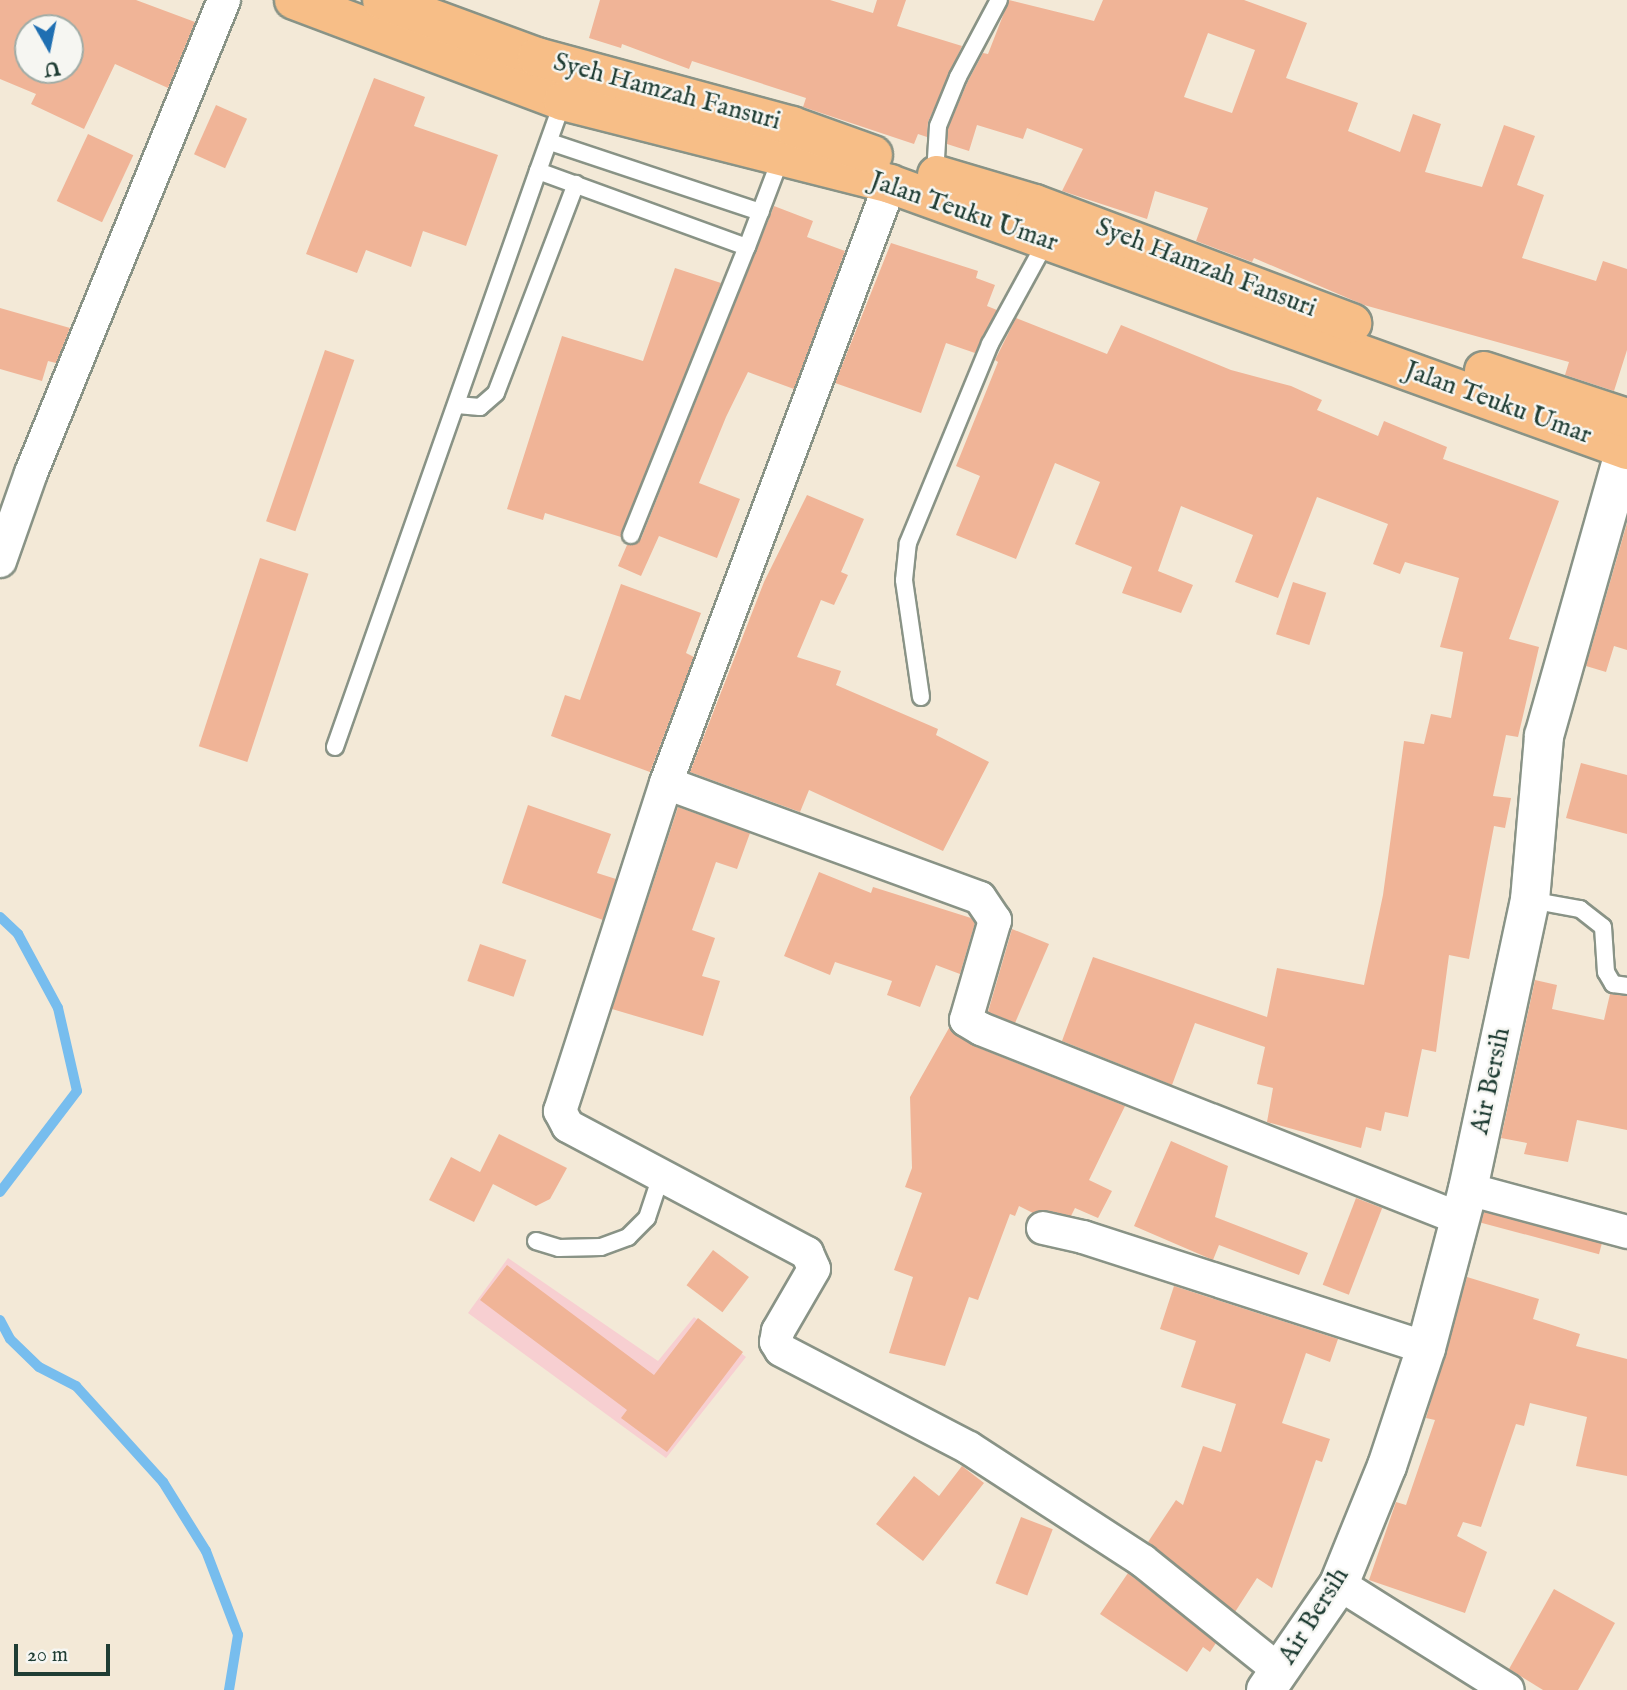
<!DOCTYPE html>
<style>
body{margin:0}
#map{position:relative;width:1627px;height:1690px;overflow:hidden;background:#f3e9d7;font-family:"IM FELL English",serif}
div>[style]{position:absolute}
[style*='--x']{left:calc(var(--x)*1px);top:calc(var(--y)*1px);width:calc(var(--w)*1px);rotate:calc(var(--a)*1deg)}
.built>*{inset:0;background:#f7cfd1}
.stream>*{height:10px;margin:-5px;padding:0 5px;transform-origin:5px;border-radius:5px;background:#77bdee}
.building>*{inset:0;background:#f0b497;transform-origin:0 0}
.roads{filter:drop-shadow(2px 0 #899386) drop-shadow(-2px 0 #899386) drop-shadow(0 2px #899386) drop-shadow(0 -2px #899386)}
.service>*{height:16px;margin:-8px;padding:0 8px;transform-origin:8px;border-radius:8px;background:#fff}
.minor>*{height:32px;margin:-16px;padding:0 16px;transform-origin:16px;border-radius:16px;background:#fff}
.tertiary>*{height:38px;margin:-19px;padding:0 19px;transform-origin:19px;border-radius:19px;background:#fff}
.trunk>*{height:38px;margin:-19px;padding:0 19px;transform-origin:19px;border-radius:19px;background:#f7be87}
span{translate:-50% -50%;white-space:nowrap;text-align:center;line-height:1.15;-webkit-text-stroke:5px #f6f6f2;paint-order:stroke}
.street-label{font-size:26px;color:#1f3d34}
.north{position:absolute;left:14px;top:14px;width:70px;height:70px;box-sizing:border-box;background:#f6f6f2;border:2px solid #a0aca6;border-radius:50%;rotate:171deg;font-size:19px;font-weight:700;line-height:28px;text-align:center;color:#1f3d34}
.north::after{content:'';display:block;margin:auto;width:24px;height:32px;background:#1f6fb2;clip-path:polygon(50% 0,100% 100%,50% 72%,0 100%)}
.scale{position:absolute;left:14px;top:1644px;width:96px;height:32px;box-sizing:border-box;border:4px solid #1f3d34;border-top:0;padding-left:9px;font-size:21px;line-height:24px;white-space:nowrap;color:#1f3d34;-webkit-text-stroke:5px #f6f6f2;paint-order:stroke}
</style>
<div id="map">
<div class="built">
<div style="clip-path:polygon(508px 1258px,658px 1361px,694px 1317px,746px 1357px,666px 1458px,468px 1313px)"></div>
</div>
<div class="stream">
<div style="--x:0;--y:917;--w:25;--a:43"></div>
<div style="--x:18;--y:934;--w:84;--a:61.6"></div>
<div style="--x:58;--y:1008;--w:85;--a:77.1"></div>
<div style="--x:77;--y:1091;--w:127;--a:127.3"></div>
<div style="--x:0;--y:1320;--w:21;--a:62"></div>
<div style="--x:10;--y:1339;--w:40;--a:44"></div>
<div style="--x:39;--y:1367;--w:42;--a:27.2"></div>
<div style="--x:76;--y:1386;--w:130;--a:47.8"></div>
<div style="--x:163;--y:1482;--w:81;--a:58.1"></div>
<div style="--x:206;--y:1551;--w:90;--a:69.1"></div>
<div style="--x:238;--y:1635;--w:56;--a:99.3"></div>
</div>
<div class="building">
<div style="clip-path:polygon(evenodd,0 0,136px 0,195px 22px,168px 88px,115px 64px,84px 129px,31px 104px,36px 94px,0 79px,0 0,28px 28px,70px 28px,70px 70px,28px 70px,28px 28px)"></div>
<div style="clip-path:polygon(600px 0,830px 0,873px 13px,877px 0,906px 0,897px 26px,962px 46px,928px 122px,927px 137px,918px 134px,914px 144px,803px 107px,806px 98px,692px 61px,689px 69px,622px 44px,621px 48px,589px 38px)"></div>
<div style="clip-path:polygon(evenodd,1009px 0,1094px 21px,1103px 0,1244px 0,1307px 23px,1286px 78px,1358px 103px,1348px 131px,1400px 152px,1413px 114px,1441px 124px,1425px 172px,1482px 187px,1504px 125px,1535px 136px,1517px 185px,1544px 195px,1522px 258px,1596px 281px,1603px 261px,1627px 269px,1627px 350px,1614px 391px,1565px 375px,1569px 362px,1364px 305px,1254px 258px,1252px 262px,1196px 241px,1208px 208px,1155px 191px,1147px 219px,1062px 191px,1083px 149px,1027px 128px,1023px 139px,977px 125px,969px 151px,947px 144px,948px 128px,968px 81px,983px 53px,988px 54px,1009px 0,1208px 33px,1255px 50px,1232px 113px,1184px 97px,1208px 33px)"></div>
<div style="clip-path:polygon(374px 78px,425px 97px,414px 126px,498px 155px,466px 246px,423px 231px,411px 267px,366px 250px,357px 273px,306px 254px)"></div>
<div style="left:216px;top:105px;width:34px;height:54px;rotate:24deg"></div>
<div style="left:88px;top:134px;width:50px;height:74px;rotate:25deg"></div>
<div style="clip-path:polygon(774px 206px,813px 221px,807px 237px,845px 251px,794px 389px,748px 372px,726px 417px,699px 483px,740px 499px,717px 558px,659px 536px,641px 576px,618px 566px,627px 545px,641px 539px)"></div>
<div style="clip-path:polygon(891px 243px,978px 271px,976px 278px,995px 285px,987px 306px,997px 310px,975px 353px,946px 343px,921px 413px,835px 383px)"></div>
<div style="clip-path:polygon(675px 268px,721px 283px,621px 537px,545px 513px,543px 520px,507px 509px,562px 336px,643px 361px)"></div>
<div style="clip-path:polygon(0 308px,70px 328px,56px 363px,48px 361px,42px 381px,0 369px)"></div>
<div style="clip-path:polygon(1016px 318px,1107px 354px,1121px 325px,1231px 370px,1291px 386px,1322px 400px,1317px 410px,1378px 436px,1384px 421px,1447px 447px,1443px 459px,1559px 501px,1509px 639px,1539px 647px,1518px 737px,1506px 735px,1493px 796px,1511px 798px,1505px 828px,1494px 826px,1469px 959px,1449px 955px,1436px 1052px,1422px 1049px,1408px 1117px,1385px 1112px,1381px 1131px,1366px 1127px,1361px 1148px,1267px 1122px,1273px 1088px,1257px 1084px,1265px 1047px,1195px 1023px,1172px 1085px,1062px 1041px,1093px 957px,1267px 1017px,1277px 968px,1364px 985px,1383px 895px,1404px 741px,1424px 744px,1431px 714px,1451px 718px,1463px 652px,1440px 647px,1459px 578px,1405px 562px,1400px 574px,1373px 564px,1388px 524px,1317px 497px,1278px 598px,1235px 582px,1253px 535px,1181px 506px,1158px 571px,1193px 585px,1181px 613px,1122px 593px,1132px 567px,1075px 544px,1100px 482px,1055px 463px,1016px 559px,956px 535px,980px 476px,956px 466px,998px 362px,995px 360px)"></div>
<div style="left:325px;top:350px;width:31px;height:181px;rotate:19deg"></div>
<div style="clip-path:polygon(807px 495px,864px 519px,841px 572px,848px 575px,834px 605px,821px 600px,797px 657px,841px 671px,836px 685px,938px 729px,936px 735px,989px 762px,943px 851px,809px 790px,800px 812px,690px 772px,764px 582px)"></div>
<div style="clip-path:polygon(1627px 523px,1627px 650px,1614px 646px,1606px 672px,1586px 666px)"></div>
<div style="left:260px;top:558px;width:51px;height:198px;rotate:18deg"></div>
<div style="left:1293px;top:582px;width:35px;height:55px;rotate:18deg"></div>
<div style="clip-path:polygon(621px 584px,701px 613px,686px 653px,694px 657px,650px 772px,551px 736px,565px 695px,580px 700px)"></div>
<div style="clip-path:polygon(1581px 763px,1627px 775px,1627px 834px,1566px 818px)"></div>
<div style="clip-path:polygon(528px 805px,611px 834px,597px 873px,616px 879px,603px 920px,502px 883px)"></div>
<div style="clip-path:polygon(678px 807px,750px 833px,737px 869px,716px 862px,692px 930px,715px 938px,702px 976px,720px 981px,703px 1036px,612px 1009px)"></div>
<div style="clip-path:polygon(819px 872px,871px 893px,873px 887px,971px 918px,975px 923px,960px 974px,936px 965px,920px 1007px,887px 995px,892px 981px,835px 962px,830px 975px,784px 956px)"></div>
<div style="clip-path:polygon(1012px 929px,1049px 944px,1015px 1023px,988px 1012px)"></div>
<div style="left:480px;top:944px;width:49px;height:39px;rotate:19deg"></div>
<div style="clip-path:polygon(1535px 980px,1557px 985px,1552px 1009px,1604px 1020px,1610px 994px,1627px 996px,1627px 1130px,1577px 1120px,1568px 1162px,1524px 1154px,1527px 1143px,1501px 1138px)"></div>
<div style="clip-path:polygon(949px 1028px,974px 1046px,1125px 1106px,1089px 1180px,1112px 1191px,1098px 1218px,1075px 1208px,1071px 1216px,1046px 1210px,1033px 1213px,1019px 1206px,1015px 1216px,1010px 1214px,978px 1300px,969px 1297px,945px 1366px,889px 1353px,913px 1277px,894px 1270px,922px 1193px,905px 1187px,912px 1168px,910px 1097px)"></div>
<div style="clip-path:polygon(499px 1134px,567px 1168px,550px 1199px,536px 1206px,493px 1184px,474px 1222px,429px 1200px,451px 1157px,480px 1172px)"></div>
<div style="clip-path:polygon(1171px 1141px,1228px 1166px,1215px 1217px,1308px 1253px,1299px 1275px,1219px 1245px,1213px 1260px,1134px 1226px)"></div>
<div style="left:1356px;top:1198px;width:28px;height:93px;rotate:21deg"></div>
<div style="left:1484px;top:1212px;width:122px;height:11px;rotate:15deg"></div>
<div style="left:713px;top:1250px;width:45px;height:44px;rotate:37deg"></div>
<div style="clip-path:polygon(507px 1265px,654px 1375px,698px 1318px,743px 1352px,667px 1452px,621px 1418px,627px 1410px,480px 1300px)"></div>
<div style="clip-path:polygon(1467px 1277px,1539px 1299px,1533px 1319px,1580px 1334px,1576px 1346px,1627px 1359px,1627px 1476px,1576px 1466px,1587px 1417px,1530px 1403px,1524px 1426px,1516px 1424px,1481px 1527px,1463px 1522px,1457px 1536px,1487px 1552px,1465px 1613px,1369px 1580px,1396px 1502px,1406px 1505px,1435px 1420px,1426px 1418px)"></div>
<div style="clip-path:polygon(1174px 1286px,1338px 1339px,1330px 1362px,1306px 1353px,1282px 1423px,1330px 1439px,1322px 1462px,1316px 1460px,1272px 1588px,1257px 1578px,1235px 1612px,1148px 1542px,1176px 1500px,1183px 1505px,1203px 1446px,1221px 1452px,1236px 1404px,1181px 1387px,1196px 1341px,1160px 1329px)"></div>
<div style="clip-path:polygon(962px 1466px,984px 1483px,923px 1561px,876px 1524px,914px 1476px,939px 1496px)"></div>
<div style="left:1021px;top:1517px;width:34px;height:71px;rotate:21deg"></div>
<div style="clip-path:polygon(1128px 1573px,1216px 1643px,1210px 1652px,1203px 1647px,1187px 1672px,1100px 1614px)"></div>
<div style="clip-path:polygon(1554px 1589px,1615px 1623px,1578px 1690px,1543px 1690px,1509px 1669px)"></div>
</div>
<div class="roads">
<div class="service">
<div style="--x:563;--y:101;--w:74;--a:109.7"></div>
<div style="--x:538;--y:171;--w:222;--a:20"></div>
<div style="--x:747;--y:247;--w:98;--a:-69.2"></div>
<div style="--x:550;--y:142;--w:222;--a:18.4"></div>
<div style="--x:935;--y:175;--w:49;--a:-86.5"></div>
<div style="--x:938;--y:126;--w:53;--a:-67.8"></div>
<div style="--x:958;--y:77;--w:87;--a:-62"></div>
<div style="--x:457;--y:405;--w:23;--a:5"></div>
<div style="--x:480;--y:407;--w:21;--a:-41"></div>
<div style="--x:496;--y:393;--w:224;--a:-69.1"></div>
<div style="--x:631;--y:535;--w:310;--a:-68.1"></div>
<div style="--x:921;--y:697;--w:118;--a:-98.3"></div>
<div style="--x:904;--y:580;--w:37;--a:-84"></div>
<div style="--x:908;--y:543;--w:215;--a:-67.6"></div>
<div style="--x:990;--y:344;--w:119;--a:-61.3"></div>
<div style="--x:335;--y:747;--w:611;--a:-70.59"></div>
<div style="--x:1530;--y:900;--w:51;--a:10.2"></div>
<div style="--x:1580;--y:909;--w:29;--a:38"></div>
<div style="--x:1603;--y:927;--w:45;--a:86.2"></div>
<div style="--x:1606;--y:972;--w:14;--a:60"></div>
<div style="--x:1613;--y:984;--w:14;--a:8"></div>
<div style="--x:536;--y:1241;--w:24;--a:17"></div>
<div style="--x:559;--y:1248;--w:42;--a:-1.4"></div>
<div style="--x:601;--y:1247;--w:29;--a:-20"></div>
<div style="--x:628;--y:1237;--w:27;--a:-45"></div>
<div style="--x:647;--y:1218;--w:44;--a:-71.6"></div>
</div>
<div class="minor">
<div style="--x:890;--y:184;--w:640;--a:110.5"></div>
<div style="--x:666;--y:783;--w:345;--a:107.9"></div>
<div style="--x:560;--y:1111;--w:17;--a:62"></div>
<div style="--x:568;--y:1126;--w:271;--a:28"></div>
<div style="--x:807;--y:1253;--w:17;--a:66"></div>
<div style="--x:814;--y:1269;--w:72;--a:120.1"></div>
<div style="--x:778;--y:1331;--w:11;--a:100"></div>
<div style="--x:776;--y:1342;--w:9;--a:58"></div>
<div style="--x:781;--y:1350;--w:212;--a:27.5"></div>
<div style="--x:969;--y:1448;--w:207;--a:33"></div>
<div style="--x:1143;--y:1561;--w:176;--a:38.8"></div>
<div style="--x:0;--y:561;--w:93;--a:-70.6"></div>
<div style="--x:31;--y:473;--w:511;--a:-67.8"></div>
<div style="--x:666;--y:783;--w:334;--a:20.1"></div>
<div style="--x:980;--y:898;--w:27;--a:56"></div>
<div style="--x:995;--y:920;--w:104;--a:106.2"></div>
<div style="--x:966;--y:1020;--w:17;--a:31"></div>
<div style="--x:981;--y:1029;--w:513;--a:21.61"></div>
<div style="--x:1468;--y:1189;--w:165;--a:15.1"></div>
<div style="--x:1043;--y:1228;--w:41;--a:12.7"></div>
<div style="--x:1083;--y:1237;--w:361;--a:17.9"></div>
<div style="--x:1339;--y:1584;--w:199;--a:32.1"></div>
</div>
<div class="tertiary">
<div style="--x:1266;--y:1690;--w:129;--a:-55.4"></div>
<div style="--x:1339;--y:1584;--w:127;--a:-67.9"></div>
<div style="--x:1387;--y:1466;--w:124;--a:-71.7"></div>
<div style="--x:1426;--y:1348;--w:164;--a:-75.2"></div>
<div style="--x:1468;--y:1189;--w:296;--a:-77.9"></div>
<div style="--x:1530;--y:900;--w:165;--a:-85.1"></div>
<div style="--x:1544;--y:736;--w:305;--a:-74.2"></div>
</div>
<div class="trunk">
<div style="--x:294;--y:0;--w:287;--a:20.6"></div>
<div style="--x:563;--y:101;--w:337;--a:14.2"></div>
<div style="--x:890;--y:184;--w:784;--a:19.85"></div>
<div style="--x:382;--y:0;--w:165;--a:20.2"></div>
<div style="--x:537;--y:57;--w:264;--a:15.1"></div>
<div style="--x:792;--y:126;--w:86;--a:19.7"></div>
<div style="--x:937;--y:175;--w:102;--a:16.5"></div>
<div style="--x:1035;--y:204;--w:339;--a:20.6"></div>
<div style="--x:1484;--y:371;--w:151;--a:18.2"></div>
</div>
</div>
<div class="street-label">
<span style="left:667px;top:92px;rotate:15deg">Syeh Hamzah Fansuri</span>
<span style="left:964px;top:212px;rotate:19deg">Jalan Teuku Umar</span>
<span style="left:1206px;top:268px;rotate:21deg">Syeh Hamzah Fansuri</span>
<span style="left:1498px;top:403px;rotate:20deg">Jalan Teuku Umar</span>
<span style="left:1491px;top:1081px;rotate:-78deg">Air Bersih</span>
<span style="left:1314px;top:1616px;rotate:-58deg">Air Bersih</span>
</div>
<div class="north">U</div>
<div class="scale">20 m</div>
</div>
